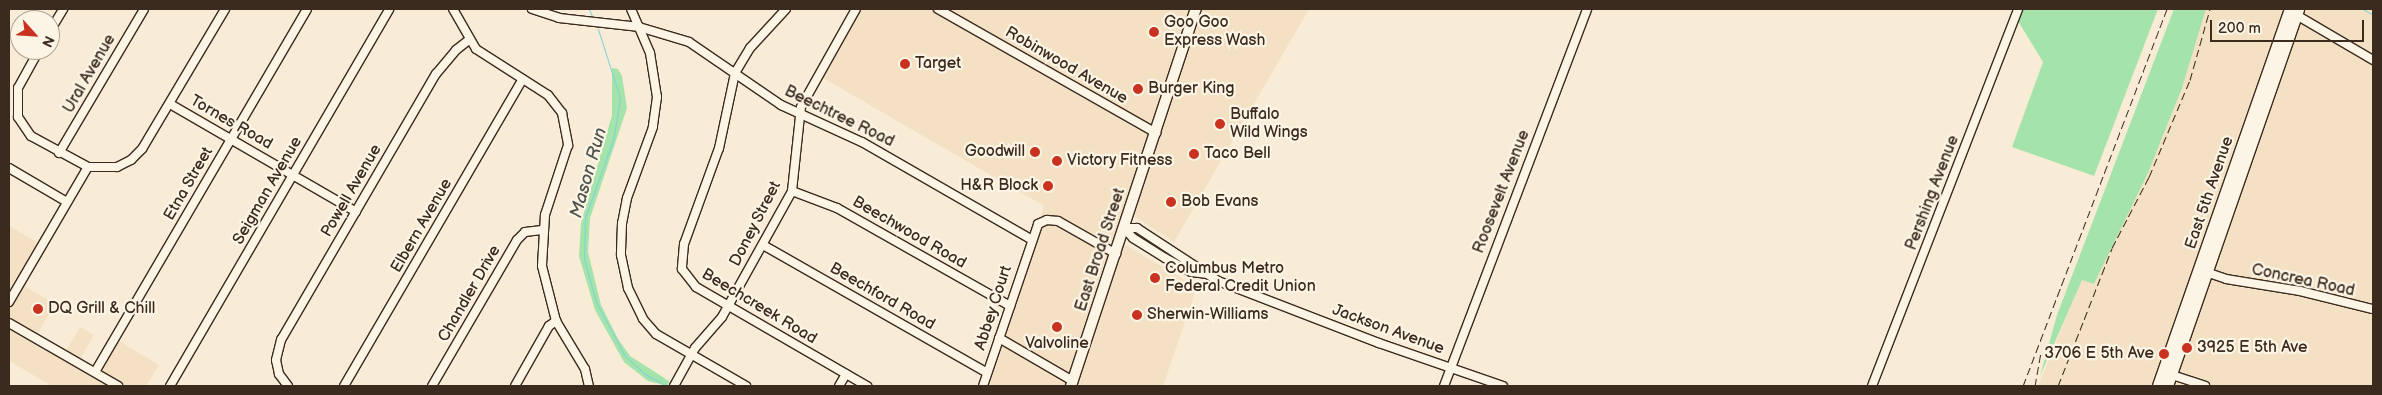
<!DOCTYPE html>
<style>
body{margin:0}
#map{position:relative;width:2382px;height:395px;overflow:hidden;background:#f8ecd6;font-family:"Balsamiq Sans",sans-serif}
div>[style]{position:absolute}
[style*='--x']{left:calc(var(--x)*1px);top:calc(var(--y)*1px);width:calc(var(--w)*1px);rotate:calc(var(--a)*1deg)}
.built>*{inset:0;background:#f4e1c4}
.green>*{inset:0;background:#a4e3aa}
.stream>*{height:1px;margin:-0.5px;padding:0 0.5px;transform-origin:0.5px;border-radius:0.5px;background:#81d1da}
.roads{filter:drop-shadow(1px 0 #3b2a1e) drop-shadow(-1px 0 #3b2a1e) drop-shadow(0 1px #3b2a1e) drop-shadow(0 -1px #3b2a1e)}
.minor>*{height:8px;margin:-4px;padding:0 4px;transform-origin:4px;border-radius:4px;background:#fcf5e5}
.major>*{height:10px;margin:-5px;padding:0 5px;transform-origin:5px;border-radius:5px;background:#fcf5e5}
.rail>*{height:1px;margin-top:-0.5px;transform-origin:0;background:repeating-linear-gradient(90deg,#3b2a1e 0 8px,transparent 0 12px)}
.dots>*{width:14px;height:14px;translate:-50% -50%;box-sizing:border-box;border:2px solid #fcf5e5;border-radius:50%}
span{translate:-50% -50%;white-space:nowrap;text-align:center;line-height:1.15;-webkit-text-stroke:4.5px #fcf5e5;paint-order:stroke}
.poi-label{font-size:16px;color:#3b2a1e}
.left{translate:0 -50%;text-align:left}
.right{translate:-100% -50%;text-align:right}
.street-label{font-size:16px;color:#3b2a1e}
.water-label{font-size:18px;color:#4c544d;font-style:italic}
.frame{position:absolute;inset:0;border:10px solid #3b2a1e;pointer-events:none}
.north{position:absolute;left:10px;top:10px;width:50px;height:50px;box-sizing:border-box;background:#fcf5e5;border:1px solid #afa495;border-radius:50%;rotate:116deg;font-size:14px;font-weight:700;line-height:20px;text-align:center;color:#3b2a1e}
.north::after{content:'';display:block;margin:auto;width:18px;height:22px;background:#c8321e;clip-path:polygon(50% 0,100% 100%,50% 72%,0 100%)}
.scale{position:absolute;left:2210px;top:20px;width:154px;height:22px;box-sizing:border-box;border:2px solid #3b2a1e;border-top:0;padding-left:6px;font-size:15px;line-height:18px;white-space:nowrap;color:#3b2a1e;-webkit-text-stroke:4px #fcf5e5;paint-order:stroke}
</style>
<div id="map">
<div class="built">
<div style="clip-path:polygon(857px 9px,1309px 9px,1174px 242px,1129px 213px,1120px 242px,1197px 287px,1163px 386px,984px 386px,1044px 206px,818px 75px)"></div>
<div style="clip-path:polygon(2206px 9px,2373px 9px,2373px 386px,2038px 386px,2082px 279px,2094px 284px,2148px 173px,2182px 88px)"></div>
<div style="clip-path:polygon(9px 226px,42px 245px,21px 284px,55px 304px,37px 335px,66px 351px,80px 327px,94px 335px,78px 363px,96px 373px,116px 339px,159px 365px,146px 386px,52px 386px,9px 361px)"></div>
</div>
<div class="green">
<div style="clip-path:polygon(2018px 9px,2158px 9px,2094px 176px,2012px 147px,2043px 62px,2015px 16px)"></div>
<div style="clip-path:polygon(2174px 9px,2206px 9px,2182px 88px,2148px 173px,2094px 284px,2082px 280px,2040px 376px,2057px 315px)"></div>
<div style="clip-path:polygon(612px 68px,618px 69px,622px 76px,627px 108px,590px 218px,588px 252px,601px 305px,618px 339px,630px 356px,669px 381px,668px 386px,648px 381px,624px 362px,595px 310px,579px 256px,581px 223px,612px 115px)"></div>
</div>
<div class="stream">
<div style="--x:589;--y:9;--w:8;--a:67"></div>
<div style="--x:2363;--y:9;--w:12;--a:31"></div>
<div style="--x:598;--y:29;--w:72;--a:72.3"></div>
<div style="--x:620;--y:98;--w:39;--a:99"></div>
<div style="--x:614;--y:137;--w:86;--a:109.7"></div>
<div style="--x:585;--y:218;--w:41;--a:91.4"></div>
<div style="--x:584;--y:259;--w:45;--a:74.4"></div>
<div style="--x:596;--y:302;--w:61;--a:61.8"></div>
<div style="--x:625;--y:356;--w:27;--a:42"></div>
<div style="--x:645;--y:374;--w:25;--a:29"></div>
</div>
<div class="roads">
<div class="minor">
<div style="--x:453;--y:9;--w:46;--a:60.1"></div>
<div style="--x:476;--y:49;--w:85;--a:32.6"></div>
<div style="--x:548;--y:95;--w:23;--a:52"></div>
<div style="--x:562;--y:113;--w:33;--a:79"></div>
<div style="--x:568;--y:145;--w:74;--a:108.2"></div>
<div style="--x:545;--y:215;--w:51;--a:93.4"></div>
<div style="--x:542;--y:266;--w:57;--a:75.7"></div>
<div style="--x:556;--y:321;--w:56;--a:58.9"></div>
<div style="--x:585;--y:369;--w:17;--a:77"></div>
<div style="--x:532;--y:9;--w:28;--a:18"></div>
<div style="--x:559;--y:18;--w:81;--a:6.4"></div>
<div style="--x:639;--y:27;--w:52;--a:16.7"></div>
<div style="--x:689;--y:42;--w:112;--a:34.4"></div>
<div style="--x:781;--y:105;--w:89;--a:24.6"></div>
<div style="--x:862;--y:142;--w:195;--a:29.9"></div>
<div style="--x:631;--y:9;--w:48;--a:66.6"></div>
<div style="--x:650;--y:53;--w:45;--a:81"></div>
<div style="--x:657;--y:97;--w:30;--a:98"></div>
<div style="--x:653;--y:127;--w:76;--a:110.1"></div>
<div style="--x:627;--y:198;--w:25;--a:101"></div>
<div style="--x:622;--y:223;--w:32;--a:92"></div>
<div style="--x:621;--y:255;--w:34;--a:78"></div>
<div style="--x:628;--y:288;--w:34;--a:64"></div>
<div style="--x:643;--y:319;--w:20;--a:49"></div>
<div style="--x:656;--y:334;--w:104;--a:30"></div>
<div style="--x:786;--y:9;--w:53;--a:132.7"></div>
<div style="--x:750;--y:48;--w:29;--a:121"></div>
<div style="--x:735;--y:73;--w:77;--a:102"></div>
<div style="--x:719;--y:148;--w:102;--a:110"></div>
<div style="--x:684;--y:244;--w:25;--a:95"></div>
<div style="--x:682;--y:269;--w:23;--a:52"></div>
<div style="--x:696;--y:287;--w:198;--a:30.1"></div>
<div style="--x:938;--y:9;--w:251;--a:29.6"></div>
<div style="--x:2293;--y:13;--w:93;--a:30.4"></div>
<div style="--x:50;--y:31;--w:26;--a:-59"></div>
<div style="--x:39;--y:50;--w:43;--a:118.9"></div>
<div style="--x:18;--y:88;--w:29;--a:90"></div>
<div style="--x:18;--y:117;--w:23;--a:56"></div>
<div style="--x:31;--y:136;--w:65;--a:28.5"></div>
<div style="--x:170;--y:104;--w:215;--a:30.1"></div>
<div style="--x:59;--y:153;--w:167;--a:-59.4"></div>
<div style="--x:9;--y:168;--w:67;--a:30.4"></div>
<div style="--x:792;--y:191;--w:48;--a:20.7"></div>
<div style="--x:837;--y:208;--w:199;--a:29.5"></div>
<div style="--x:1124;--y:228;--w:13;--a:0"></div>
<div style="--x:1137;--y:228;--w:97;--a:33.2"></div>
<div style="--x:1218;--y:281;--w:173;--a:21.1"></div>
<div style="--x:1379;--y:343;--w:131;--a:19.1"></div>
<div style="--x:1124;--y:228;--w:13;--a:48"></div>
<div style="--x:1133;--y:238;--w:38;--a:32"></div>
<div style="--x:1165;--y:258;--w:30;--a:28"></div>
<div style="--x:1191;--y:272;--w:17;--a:7"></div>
<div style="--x:763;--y:245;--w:258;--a:29.7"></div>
<div style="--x:2203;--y:271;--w:24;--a:19"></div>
<div style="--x:2226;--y:279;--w:75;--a:9.2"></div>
<div style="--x:2300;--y:291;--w:75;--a:13.9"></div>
<div style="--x:9;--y:302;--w:156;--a:-59.7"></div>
<div style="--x:88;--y:167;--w:29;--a:0"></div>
<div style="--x:117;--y:167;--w:16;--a:-27"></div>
<div style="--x:131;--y:160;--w:16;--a:-45"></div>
<div style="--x:142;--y:149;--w:163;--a:-59.3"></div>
<div style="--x:9;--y:323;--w:126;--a:30"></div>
<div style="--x:999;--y:338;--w:86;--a:30.2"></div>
<div style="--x:95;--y:372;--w:420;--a:-59.7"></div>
<div style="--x:2169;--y:374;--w:38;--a:18"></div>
<div style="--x:170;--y:386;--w:436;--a:-59.8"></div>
<div style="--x:288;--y:386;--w:15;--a:-127"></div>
<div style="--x:279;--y:374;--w:14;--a:-102"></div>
<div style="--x:276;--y:360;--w:21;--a:-76"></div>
<div style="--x:281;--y:340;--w:308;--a:-59.8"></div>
<div style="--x:436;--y:74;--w:31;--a:-50"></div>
<div style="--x:456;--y:50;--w:16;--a:-38"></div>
<div style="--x:344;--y:386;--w:355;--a:-59.8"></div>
<div style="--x:432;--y:386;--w:169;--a:-59.8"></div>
<div style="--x:517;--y:240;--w:11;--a:-45"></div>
<div style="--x:525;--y:232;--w:17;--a:-7"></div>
<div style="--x:515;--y:386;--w:69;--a:-60.5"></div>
<div style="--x:549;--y:326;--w:9;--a:-36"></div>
<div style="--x:674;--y:386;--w:43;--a:-61.1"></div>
<div style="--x:695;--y:348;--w:41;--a:-48.9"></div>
<div style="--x:722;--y:317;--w:144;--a:-60.9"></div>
<div style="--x:792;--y:191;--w:84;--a:-83.9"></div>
<div style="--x:801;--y:107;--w:112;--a:-60.7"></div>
<div style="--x:839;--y:386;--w:14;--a:-60"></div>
<div style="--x:983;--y:386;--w:171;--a:-71.2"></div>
<div style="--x:1038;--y:224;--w:10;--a:-24"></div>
<div style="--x:1047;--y:220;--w:11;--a:5"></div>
<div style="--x:1058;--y:221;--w:67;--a:29.6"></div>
<div style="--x:1444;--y:386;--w:403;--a:-69.2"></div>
<div style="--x:1872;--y:386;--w:404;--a:-68.8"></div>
</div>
<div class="major">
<div style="--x:1071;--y:386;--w:397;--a:-71.7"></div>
<div style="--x:2158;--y:386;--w:399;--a:-70.7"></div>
<div style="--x:2168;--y:386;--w:399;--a:-70.8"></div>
</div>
</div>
<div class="rail">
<div style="--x:2023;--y:386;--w:404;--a:-69.1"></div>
<div style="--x:2035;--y:386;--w:34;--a:-80"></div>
<div style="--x:2058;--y:386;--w:148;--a:-68.6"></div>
<div style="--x:2112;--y:248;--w:80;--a:-62.5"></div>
<div style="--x:2149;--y:177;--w:105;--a:-67.1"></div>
<div style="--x:2190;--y:80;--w:74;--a:-74.3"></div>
</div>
<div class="dots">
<div style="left:1154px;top:32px;background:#c8321e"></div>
<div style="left:905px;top:64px;background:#c8321e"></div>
<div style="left:1138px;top:89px;background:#c8321e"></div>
<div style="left:1220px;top:124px;background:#c8321e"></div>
<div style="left:1035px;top:152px;background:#c8321e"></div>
<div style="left:1194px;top:154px;background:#c8321e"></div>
<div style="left:1057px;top:161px;background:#c8321e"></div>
<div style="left:1048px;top:186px;background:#c8321e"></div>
<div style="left:1171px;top:202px;background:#c8321e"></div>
<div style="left:1155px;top:278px;background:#c8321e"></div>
<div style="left:38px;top:309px;background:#c8321e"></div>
<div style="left:1137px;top:315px;background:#c8321e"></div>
<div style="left:1057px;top:327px;background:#c8321e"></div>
<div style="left:2187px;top:348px;background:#c8321e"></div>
<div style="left:2164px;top:354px;background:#c8321e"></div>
</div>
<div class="poi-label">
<span class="left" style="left:1164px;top:32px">Goo Goo<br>Express Wash</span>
<span class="left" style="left:915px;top:64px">Target</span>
<span class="left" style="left:1148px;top:89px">Burger King</span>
<span class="left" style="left:1230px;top:124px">Buffalo<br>Wild Wings</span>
<span class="right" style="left:1025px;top:152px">Goodwill</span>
<span class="left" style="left:1204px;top:154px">Taco Bell</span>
<span class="left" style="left:1067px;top:161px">Victory Fitness</span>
<span class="right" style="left:1038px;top:186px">H&amp;R Block</span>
<span class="left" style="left:1181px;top:202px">Bob Evans</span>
<span class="left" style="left:1165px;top:278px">Columbus Metro<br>Federal Credit Union</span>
<span class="left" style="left:48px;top:309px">DQ Grill &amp; Chill</span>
<span class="left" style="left:1147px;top:315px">Sherwin-Williams</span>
<span style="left:1057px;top:344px">Valvoline</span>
<span class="left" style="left:2197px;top:348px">3925 E 5th Ave</span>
<span class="right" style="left:2154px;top:354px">3706 E 5th Ave</span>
</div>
<div class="street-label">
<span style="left:1066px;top:66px;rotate:30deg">Robinwood Avenue</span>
<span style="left:90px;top:74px;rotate:-60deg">Ural Avenue</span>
<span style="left:839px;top:117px;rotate:26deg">Beechtree Road</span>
<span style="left:231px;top:123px;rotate:30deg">Tornes Road</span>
<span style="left:189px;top:184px;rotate:-60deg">Etna Street</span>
<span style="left:268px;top:191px;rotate:-60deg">Seigman Avenue</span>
<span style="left:352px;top:191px;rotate:-60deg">Powell Avenue</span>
<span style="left:1502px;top:192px;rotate:-69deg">Roosevelt Avenue</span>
<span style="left:1933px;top:193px;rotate:-69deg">Pershing Avenue</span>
<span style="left:2210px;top:193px;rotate:-71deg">East 5th Avenue</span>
<span style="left:756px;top:224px;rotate:-63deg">Doney Street</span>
<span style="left:422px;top:226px;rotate:-60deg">Elbern Avenue</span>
<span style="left:909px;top:233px;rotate:30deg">Beechwood Road</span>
<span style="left:1101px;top:250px;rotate:-72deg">East Broad Street</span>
<span style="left:2303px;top:281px;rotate:12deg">Concrea Road</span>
<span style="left:470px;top:294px;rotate:-60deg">Chandler Drive</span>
<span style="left:882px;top:297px;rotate:30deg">Beechford Road</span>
<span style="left:759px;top:307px;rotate:31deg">Beechcreek Road</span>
<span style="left:994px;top:308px;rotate:-72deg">Abbey Court</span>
<span style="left:1388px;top:330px;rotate:20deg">Jackson Avenue</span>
</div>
<div class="water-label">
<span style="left:589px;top:173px;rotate:-74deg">Mason Run</span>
</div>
<div class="frame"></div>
<div class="north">N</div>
<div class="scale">200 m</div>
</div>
